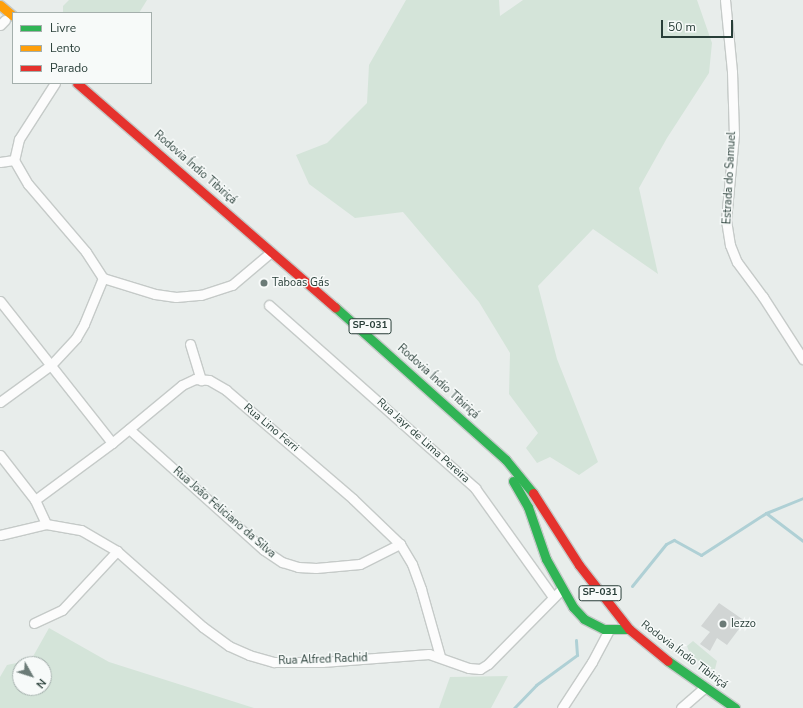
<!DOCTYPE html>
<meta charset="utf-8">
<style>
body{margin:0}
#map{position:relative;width:803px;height:708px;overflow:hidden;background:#e8edeb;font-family:"Nunito Sans",sans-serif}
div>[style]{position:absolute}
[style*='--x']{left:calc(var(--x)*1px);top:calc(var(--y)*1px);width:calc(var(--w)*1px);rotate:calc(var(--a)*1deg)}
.green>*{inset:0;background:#d4e4d9}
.stream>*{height:3px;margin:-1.5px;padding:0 1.5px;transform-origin:1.5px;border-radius:1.5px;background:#afd0d5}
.building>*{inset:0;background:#d1d5d4}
.roads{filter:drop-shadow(1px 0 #c5cac8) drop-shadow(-1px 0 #c5cac8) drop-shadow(0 1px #c5cac8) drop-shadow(0 -1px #c5cac8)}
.street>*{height:9px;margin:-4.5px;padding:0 4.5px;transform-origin:4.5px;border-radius:4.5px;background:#fcfcfc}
.fast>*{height:9px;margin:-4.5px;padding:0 4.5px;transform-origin:4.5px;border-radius:4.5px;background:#30b455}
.slow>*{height:9px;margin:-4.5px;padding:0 4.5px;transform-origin:4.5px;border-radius:4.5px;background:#ff9f0a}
.jam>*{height:9px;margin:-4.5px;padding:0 4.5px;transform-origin:4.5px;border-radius:4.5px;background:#e5322d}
.dots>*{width:11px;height:11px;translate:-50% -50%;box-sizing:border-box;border:2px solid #f7faf9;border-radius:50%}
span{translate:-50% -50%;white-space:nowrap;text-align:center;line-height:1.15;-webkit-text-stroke:3px #f7faf9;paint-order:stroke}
.shield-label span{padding:1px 3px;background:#f7faf9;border:1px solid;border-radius:3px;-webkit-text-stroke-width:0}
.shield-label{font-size:10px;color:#283e38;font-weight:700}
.street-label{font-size:11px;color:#283e38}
.poi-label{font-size:11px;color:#283e38}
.left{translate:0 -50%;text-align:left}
.legend{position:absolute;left:12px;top:12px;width:140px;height:72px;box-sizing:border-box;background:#f7faf9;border:1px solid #a4afac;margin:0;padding:5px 7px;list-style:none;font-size:12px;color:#283e38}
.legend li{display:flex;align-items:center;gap:8px;height:20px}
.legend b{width:20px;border:1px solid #a4afac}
.north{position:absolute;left:12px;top:656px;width:40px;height:40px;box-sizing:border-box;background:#f7faf9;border:1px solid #a4afac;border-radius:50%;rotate:129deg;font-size:11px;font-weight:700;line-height:16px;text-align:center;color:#283e38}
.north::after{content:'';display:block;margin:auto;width:14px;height:18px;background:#6b7b77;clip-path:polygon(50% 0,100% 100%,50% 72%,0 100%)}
.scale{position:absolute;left:661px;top:20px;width:72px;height:18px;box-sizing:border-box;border:2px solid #283e38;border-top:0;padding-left:5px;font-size:12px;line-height:14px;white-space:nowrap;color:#283e38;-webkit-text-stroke:3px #f7faf9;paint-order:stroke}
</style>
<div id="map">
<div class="green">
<div style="clip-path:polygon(69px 0,147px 0,139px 13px,63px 13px,63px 6px)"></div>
<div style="clip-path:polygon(406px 0,499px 0,500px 16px,523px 0,697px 0,712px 43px,709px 73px,667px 138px,639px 188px,658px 274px,593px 229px,538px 286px,557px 359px,598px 462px,579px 475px,550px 457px,537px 463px,526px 448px,538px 433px,509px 394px,510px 353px,479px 302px,403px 212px,355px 218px,309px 184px,296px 155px,327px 143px,367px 103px,369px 65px)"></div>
<div style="clip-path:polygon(evenodd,49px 628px,109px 662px,254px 708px,0 708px,0 677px,7px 665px,31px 660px,49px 628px,20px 664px,44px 664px,44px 688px,20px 688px,20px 664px)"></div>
<div style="clip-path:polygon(693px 641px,717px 661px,715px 669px,709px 669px,690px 654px,687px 646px)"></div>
<div style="clip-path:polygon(508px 676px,491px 708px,439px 708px,450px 677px)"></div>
</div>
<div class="stream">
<div style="--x:766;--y:513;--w:46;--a:37.1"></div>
<div style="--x:632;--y:586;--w:54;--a:-51"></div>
<div style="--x:666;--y:544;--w:9;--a:-27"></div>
<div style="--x:674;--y:540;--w:31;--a:29"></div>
<div style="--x:701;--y:555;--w:77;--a:-32.9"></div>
<div style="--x:766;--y:513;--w:40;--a:-22"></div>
<div style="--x:514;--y:708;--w:32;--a:-46"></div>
<div style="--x:536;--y:685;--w:51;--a:-36.2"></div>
<div style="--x:577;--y:655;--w:15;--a:-94"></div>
</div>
<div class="building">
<div style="clip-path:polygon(719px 603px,745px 621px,727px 645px,717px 638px,710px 651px,700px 644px,710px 632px,701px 626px)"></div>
</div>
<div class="roads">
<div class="street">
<div style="--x:725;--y:0;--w:72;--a:84.4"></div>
<div style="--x:732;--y:72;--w:62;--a:88.2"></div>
<div style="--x:734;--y:134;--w:86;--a:95.3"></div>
<div style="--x:726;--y:220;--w:25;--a:81"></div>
<div style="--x:730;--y:245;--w:18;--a:68"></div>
<div style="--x:737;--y:262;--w:44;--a:53.4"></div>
<div style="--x:763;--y:297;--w:74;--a:57.2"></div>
<div style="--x:0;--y:25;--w:7;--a:-45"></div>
<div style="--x:55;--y:83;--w:67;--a:122.7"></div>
<div style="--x:19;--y:139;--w:22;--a:103"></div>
<div style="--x:14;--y:160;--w:28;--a:60"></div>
<div style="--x:28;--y:184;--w:89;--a:49.5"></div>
<div style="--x:86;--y:252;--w:31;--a:57"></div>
<div style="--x:103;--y:278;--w:54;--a:17.1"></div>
<div style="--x:155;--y:294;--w:21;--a:8"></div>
<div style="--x:176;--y:297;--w:25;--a:-5"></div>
<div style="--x:201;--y:295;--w:33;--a:-18"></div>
<div style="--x:232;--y:285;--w:51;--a:-40.2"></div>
<div style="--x:0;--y:162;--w:14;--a:-8"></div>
<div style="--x:0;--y:301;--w:181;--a:51.7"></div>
<div style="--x:269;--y:305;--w:276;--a:41.6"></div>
<div style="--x:475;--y:488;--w:134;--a:54.4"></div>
<div style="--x:190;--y:344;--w:38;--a:73"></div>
<div style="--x:0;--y:402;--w:63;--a:-36"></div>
<div style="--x:51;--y:365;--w:37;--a:-47"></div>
<div style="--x:76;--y:338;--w:16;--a:-60"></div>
<div style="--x:84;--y:324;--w:50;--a:-67.6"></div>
<div style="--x:129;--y:429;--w:181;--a:41.9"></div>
<div style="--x:264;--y:550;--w:22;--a:34"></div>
<div style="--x:282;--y:562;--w:17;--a:17"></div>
<div style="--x:298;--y:567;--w:18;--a:3"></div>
<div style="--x:316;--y:568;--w:44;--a:-5.2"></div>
<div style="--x:360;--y:564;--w:45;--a:-26.6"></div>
<div style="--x:0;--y:455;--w:57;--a:52.1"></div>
<div style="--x:35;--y:500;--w:26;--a:65"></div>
<div style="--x:35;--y:500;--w:96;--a:-36.5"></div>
<div style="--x:112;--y:443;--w:91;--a:-39.6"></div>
<div style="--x:182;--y:385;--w:14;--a:-25"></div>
<div style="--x:195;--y:379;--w:14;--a:4"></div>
<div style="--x:209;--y:380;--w:20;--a:30"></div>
<div style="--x:226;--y:390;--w:167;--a:40.6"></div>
<div style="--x:353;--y:499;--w:65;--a:43.8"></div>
<div style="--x:400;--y:544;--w:23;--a:59"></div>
<div style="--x:412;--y:564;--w:27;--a:70"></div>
<div style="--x:421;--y:589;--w:70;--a:74.2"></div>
<div style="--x:0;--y:535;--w:47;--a:-13.4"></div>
<div style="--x:46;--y:524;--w:36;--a:10"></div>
<div style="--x:81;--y:530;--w:42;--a:30.3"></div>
<div style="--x:117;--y:551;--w:115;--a:41.5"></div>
<div style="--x:203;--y:627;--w:32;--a:36"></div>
<div style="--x:229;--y:646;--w:22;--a:24"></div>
<div style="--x:249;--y:655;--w:26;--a:16"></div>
<div style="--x:274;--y:662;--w:48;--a:0"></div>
<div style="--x:322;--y:662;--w:107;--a:-4.3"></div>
<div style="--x:429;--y:654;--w:42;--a:19.3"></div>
<div style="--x:469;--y:668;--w:11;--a:5"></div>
<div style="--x:480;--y:669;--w:9;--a:-32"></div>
<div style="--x:488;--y:664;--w:105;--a:-45.4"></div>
<div style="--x:34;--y:623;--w:31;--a:-25"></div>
<div style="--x:62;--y:610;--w:81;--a:-47"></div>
<div style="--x:562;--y:708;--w:55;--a:-56.9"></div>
<div style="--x:592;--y:662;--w:36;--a:-62"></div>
<div style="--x:681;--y:708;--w:32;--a:-41"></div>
</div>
<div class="fast">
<div style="--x:335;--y:307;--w:229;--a:41.8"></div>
<div style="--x:506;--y:460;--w:43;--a:50.7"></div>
<div style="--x:513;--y:481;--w:30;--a:60"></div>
<div style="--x:528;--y:507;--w:55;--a:70.9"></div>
<div style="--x:546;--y:559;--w:55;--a:60.6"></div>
<div style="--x:573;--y:607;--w:16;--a:47"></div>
<div style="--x:584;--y:619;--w:22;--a:27"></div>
<div style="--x:604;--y:629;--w:25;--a:0"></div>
<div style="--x:668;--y:661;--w:82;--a:35"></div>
</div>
<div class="slow">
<div style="--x:0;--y:5;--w:17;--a:40"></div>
</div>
<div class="jam">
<div style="--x:77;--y:83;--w:342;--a:41"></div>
<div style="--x:533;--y:493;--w:85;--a:57.4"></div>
<div style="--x:579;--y:565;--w:81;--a:52"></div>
<div style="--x:629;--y:629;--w:50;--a:39.4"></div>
</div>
</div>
<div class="dots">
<div style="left:264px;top:283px;background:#6b7b77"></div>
<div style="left:723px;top:624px;background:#6b7b77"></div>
</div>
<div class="shield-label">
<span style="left:370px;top:326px">SP-031</span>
<span style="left:600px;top:593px">SP-031</span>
</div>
<div class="street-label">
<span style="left:195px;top:168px;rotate:41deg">Rodovia Índio Tibiriçá</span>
<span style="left:730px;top:178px;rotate:-87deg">Estrada do Samuel</span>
<span style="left:438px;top:382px;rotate:42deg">Rodovia Índio Tibiriçá</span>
<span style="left:271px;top:428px;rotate:40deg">Rua Lino Ferri</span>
<span style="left:423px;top:441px;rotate:42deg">Rua Jayr de Lima Pereira</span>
<span style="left:224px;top:513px;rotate:41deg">Rua João Feliciano da Silva</span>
<span style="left:684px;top:655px;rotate:37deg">Rodovia Índio Tibiriçá</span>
<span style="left:323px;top:660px;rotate:-2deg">Rua Alfred Rachid</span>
</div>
<div class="poi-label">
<span class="left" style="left:272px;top:283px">Taboas Gás</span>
<span class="left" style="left:731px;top:624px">Iezzo</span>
</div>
<ul class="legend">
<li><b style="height:5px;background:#30b455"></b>Livre</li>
<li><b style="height:5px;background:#ff9f0a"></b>Lento</li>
<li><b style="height:5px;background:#e5322d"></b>Parado</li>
</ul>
<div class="north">N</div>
<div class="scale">50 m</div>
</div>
